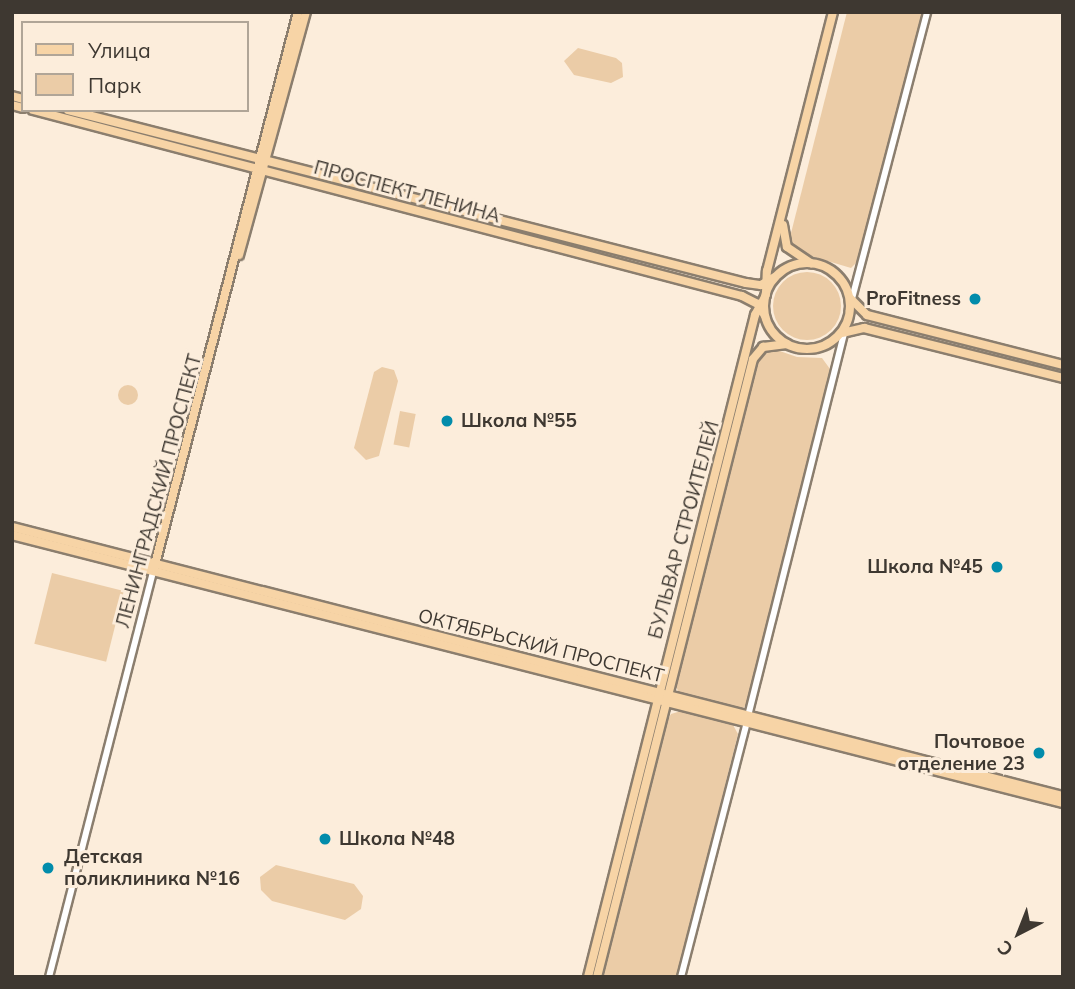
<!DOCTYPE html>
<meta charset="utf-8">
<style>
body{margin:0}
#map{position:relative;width:1075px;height:989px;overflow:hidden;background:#fceddb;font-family:Mulish,sans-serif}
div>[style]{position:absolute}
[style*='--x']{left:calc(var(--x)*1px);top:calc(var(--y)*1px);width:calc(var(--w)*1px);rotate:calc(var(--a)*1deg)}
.green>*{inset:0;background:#ebcca7;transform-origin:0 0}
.round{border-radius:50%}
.roads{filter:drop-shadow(2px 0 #8b7e6e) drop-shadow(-2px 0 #8b7e6e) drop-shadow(0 2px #8b7e6e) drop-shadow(0 -2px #8b7e6e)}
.minor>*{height:6px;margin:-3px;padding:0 3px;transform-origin:3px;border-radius:3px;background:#fff}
.major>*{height:8px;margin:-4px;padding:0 4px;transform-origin:4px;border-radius:4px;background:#f7d4a6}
.major>.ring{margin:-4px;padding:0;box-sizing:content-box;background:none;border:8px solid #f7d4a6;border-radius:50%}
.dots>*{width:19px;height:19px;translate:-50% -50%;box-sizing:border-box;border:4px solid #fceddb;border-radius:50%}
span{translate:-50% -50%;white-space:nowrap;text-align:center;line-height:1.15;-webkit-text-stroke:6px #fceddb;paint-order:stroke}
.street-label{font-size:19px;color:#3e3831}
.poi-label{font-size:19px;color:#3e3831;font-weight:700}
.right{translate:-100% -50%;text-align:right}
.left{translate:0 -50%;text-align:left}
.frame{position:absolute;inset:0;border:14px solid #3e3831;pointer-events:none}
.legend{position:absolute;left:21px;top:21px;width:228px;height:91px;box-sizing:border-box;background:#fceddb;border:2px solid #b0a597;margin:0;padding:9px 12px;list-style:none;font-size:21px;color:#3e3831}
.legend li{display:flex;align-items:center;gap:14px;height:35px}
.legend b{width:35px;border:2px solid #b0a597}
.north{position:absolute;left:984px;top:898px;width:70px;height:70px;-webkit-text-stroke:5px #fceddb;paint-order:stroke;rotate:222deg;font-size:19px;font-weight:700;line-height:28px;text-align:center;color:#3e3831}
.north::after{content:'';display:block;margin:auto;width:24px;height:32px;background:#3e3831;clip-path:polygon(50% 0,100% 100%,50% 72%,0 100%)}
</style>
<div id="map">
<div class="green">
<div style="clip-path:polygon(847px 12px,922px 12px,860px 259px,851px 268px,804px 254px,789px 241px)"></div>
<div style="clip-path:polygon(578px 48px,616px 58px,622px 63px,623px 77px,611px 83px,574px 75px,564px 61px)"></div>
<div class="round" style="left:773px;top:272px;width:68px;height:68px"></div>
<div style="clip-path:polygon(774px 349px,797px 357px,822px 358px,830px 369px,746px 705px,741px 710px,679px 694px,675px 683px,757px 359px)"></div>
<div style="clip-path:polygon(382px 367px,394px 370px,398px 381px,379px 456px,366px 460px,354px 448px,374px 372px)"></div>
<div class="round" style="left:118px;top:385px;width:20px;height:20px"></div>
<div style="left:400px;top:411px;width:16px;height:34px;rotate:11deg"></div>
<div style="left:52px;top:573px;width:74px;height:73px;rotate:14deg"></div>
<div style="clip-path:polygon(681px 711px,733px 725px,738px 734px,677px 977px,602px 977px,666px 723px,671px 714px)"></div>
<div style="clip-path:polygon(276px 865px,354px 884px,363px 896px,361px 909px,345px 920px,272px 901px,261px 890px,260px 877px)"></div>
</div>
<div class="roads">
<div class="minor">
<div style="--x:849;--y:310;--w:308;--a:-75.3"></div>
<div style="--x:748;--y:716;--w:406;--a:-75.9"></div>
<div style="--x:49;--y:977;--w:419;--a:-75.6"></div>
<div style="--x:681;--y:977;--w:263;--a:-75.5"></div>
</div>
<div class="major">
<div style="--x:12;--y:96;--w:11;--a:15"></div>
<div style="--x:12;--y:105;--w:11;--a:15"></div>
<div style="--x:33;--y:110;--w:733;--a:14.7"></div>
<div style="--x:742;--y:296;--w:18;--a:27"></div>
<div style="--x:758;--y:304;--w:14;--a:60"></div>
<div style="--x:68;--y:110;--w:700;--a:14.31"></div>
<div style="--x:746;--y:283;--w:15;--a:8"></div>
<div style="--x:761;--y:285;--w:16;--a:-30"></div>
<div style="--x:783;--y:225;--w:22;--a:80"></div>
<div style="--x:787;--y:247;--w:29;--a:34"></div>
<div style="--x:239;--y:255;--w:252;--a:-74.6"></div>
<div class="ring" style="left:764px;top:263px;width:78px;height:78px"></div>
<div style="--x:766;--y:294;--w:23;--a:-88"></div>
<div style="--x:767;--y:271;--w:267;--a:-75.7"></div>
<div style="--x:850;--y:298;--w:24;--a:45"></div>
<div style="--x:867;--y:315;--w:202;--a:14.3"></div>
<div style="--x:842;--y:333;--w:23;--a:-13"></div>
<div style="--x:864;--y:328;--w:205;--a:14.1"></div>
<div style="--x:12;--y:527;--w:1085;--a:14.36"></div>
<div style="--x:12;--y:535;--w:1085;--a:14.31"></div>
<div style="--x:154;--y:568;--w:574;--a:-75.48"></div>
<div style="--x:588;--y:977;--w:683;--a:-75.84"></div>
<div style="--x:755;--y:315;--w:21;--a:-61"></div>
<div style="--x:597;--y:977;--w:637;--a:-75.83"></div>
<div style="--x:753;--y:359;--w:16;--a:-50"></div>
<div style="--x:763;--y:347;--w:24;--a:-7"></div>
</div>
</div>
<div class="dots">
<div style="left:975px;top:299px;background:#028cab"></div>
<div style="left:447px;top:421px;background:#028cab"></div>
<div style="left:997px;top:567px;background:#028cab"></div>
<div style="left:1039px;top:753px;background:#028cab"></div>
<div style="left:325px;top:839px;background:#028cab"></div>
<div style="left:48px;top:868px;background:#028cab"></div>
</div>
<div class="street-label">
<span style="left:407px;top:192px;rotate:15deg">ПРОСПЕКТ ЛЕНИНА</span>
<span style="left:159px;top:491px;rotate:-75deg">ЛЕНИНГРАДСКИЙ ПРОСПЕКТ</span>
<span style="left:684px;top:530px;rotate:-75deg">БУЛЬВАР СТРОИТЕЛЕЙ</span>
<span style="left:541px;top:646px;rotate:14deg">ОКТЯБРЬСКИЙ ПРОСПЕКТ</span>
</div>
<div class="poi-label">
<span class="right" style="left:961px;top:299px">ProFitness</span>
<span class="left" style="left:461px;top:421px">Школа №55</span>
<span class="right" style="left:983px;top:567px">Школа №45</span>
<span class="right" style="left:1025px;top:753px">Почтовое<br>отделение 23</span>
<span class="left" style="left:339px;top:839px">Школа №48</span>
<span class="left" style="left:64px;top:868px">Детская<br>поликлиника №16</span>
</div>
<div class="frame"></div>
<ul class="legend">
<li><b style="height:9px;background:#f7d4a6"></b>Улица</li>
<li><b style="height:19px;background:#ebcca7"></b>Парк</li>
</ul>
<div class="north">С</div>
</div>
